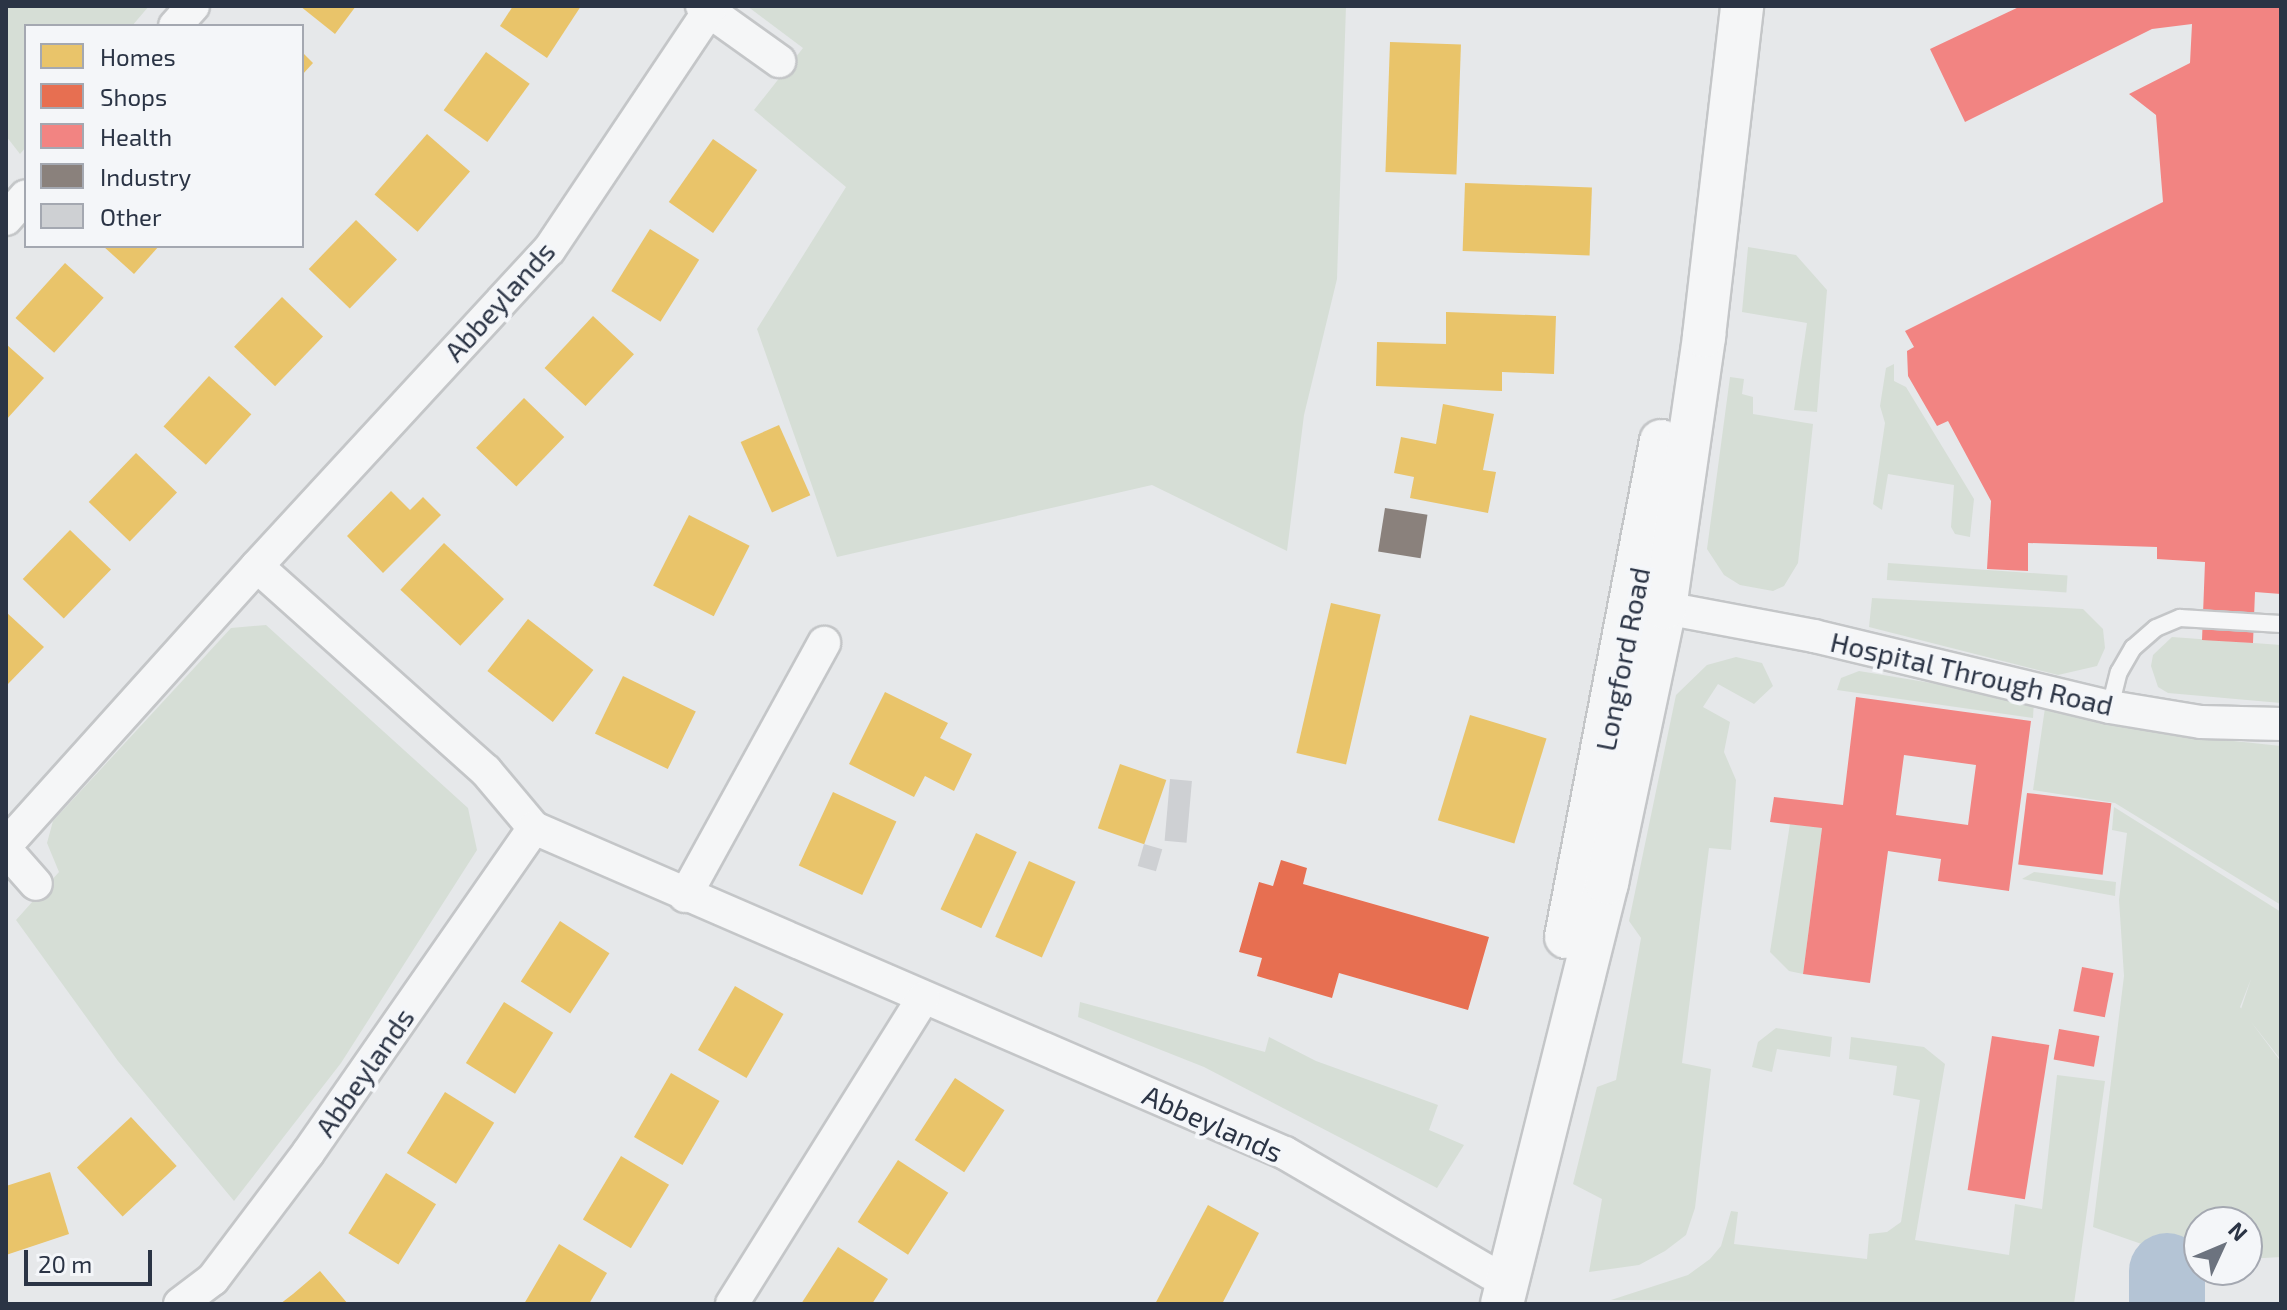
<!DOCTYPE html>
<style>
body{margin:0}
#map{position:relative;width:2287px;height:1310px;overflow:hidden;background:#e6e8ea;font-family:"Exo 2",sans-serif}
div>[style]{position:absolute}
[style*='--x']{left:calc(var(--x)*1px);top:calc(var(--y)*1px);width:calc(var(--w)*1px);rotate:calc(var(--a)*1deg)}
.green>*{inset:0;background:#d6ded6;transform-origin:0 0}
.homes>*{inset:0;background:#e9c46a;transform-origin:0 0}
.shops>*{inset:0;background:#e76f51}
.health>*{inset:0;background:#f28482;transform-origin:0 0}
.industry>*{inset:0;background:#8a817c;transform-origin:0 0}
.river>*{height:76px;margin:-38px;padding:0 38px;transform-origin:38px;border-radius:38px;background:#b4c4d5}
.building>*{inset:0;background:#ced0d3;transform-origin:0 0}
.roads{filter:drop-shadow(2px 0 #c4c6c8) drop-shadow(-2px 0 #c4c6c8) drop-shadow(0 2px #c4c6c8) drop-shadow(0 -2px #c4c6c8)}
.service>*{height:16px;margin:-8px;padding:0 8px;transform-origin:8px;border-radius:8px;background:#f5f6f7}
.minor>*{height:32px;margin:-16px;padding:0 16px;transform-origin:16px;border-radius:16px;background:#f5f6f7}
.tertiary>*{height:42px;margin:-21px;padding:0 21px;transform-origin:21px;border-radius:21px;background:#f5f6f7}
span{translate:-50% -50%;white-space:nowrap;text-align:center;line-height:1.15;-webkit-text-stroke:8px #f4f6f9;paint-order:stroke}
.street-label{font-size:28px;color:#2b3445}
.frame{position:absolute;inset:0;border:8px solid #2b3445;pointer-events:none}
.legend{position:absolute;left:24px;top:24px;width:280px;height:224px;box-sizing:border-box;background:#f4f6f9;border:2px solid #a4a8b1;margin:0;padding:10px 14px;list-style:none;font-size:24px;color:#2b3445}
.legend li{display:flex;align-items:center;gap:16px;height:40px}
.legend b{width:40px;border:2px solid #a4a8b1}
.north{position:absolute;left:2183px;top:1206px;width:80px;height:80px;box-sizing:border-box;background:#f4f6f9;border:2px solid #a4a8b1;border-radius:50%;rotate:46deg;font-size:22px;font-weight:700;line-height:32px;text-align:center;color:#2b3445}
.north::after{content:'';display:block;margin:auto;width:28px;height:36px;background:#6c737f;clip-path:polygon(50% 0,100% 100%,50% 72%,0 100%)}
.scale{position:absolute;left:24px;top:1250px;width:128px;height:36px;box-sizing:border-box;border:4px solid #2b3445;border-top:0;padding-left:10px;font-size:24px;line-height:28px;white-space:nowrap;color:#2b3445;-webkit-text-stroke:6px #f4f6f9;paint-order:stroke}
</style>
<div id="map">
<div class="green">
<div style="clip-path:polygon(6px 6px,149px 6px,132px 26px,26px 26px,26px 147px,20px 154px,6px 136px)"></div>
<div style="clip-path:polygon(747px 6px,1346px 6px,1337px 279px,1304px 415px,1287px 551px,1152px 485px,837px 557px,757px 329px,846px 187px,754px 110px,803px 48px)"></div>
<div style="clip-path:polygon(1748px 247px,1796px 255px,1827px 290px,1817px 412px,1794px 410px,1807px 323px,1742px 312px)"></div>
<div style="clip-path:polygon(1894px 364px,1894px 381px,1906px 387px,1974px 499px,1970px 537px,1955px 534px,1951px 527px,1954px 485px,1888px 474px,1882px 510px,1873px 504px,1885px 423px,1880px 406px,1886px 368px)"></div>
<div style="clip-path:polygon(1730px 377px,1744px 379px,1742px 394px,1753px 397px,1753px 414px,1813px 424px,1798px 563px,1784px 586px,1773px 591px,1740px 585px,1724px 575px,1707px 549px)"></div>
<div style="left:1888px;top:563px;width:180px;height:17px;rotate:4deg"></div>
<div style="clip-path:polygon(1872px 598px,2083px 609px,2103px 629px,2105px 648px,2097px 666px,2058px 675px,1869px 627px)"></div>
<div style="clip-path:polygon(266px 625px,468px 808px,477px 850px,341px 1063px,234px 1201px,118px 1061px,16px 920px,59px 872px,47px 843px,53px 821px,231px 628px)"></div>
<div style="clip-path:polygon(2172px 637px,2281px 645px,2281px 703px,2168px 693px,2158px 687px,2151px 666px,2153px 655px)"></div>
<div style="clip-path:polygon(1736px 657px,1762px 663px,1773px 686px,1754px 704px,1718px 684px,1703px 707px,1730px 722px,1724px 752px,1736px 780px,1731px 850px,1709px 848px,1682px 1063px,1711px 1069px,1695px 1208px,1686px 1235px,1665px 1251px,1639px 1265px,1589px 1272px,1602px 1199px,1573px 1184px,1597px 1087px,1616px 1080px,1641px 938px,1629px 921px,1676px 695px,1707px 665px)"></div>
<div style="clip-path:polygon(1859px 671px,2034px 700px,2033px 718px,1837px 690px,1841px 678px)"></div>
<div style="clip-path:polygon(2045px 708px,2177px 735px,2281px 746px,2281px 905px,2115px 803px,2033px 790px)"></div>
<div style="clip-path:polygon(2114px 807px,2281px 912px,2281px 1060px,2241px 1009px,2251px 979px,2240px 1007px,2281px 1062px,2281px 1257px,2247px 1259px,2247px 1222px,2199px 1222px,2199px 1261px,2190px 1261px,2093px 1227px,2124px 976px,2119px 900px,2127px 833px,2112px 830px)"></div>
<div style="clip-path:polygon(1790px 824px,1822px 828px,1803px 974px,1789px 971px,1770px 952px)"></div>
<div style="clip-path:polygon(2034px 872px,2116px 882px,2115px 896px,2022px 879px)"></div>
<div style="clip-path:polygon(1080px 1002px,1265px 1052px,1269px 1037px,1316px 1061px,1438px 1105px,1429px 1130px,1464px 1145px,1437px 1188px,1204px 1067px,1078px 1017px)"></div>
<div style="clip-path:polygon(1776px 1028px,1832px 1037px,1830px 1057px,1777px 1049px,1772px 1072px,1752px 1067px,1758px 1042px)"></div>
<div style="clip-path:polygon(1851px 1037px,1924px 1047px,1945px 1064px,1915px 1240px,2009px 1255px,2015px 1204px,2042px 1209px,2057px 1075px,2105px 1081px,2074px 1304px,1611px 1300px,1688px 1275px,1710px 1259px,1721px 1246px,1731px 1211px,1738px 1212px,1734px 1244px,1867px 1259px,1869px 1234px,1887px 1232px,1901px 1222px,1920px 1100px,1893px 1095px,1897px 1066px,1849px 1059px)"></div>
</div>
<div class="homes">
<div style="clip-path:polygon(300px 6px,356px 6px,335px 34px)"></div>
<div style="clip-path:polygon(513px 6px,581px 6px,547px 58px,500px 26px)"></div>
<div style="left:1390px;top:42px;width:71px;height:130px;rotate:2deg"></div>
<div style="clip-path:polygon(302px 52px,313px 63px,302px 75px)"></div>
<div style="left:486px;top:52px;width:54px;height:72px;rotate:36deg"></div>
<div style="left:427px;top:134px;width:57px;height:80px;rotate:41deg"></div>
<div style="left:713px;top:139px;width:54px;height:77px;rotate:35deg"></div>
<div style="left:1465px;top:183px;width:127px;height:68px;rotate:2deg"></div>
<div style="left:356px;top:220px;width:57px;height:68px;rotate:44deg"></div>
<div style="left:650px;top:229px;width:58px;height:73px;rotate:32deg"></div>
<div style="clip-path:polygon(103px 246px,159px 246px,134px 274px)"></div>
<div style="left:65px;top:263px;width:52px;height:74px;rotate:42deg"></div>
<div style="left:282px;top:297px;width:57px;height:69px;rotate:44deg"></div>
<div style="clip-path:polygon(1446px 312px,1556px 316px,1554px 374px,1502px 372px,1502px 391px,1376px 386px,1377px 342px,1446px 344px)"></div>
<div style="left:593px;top:316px;width:56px;height:71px;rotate:43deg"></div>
<div style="clip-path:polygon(6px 344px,44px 378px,6px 420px)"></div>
<div style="left:209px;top:376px;width:57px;height:68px;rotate:42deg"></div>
<div style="left:524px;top:398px;width:56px;height:69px;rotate:44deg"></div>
<div style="clip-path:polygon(1443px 404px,1494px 414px,1483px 470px,1496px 472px,1488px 513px,1410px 498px,1414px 477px,1394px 473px,1401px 437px,1436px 444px)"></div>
<div style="left:779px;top:425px;width:77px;height:42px;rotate:66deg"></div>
<div style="left:136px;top:453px;width:57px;height:68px;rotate:44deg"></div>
<div style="clip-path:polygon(391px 491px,410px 510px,423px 497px,441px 515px,383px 573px,347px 536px)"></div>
<div style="left:689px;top:515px;width:68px;height:79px;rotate:27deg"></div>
<div style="left:70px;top:530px;width:57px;height:68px;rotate:44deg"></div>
<div style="left:444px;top:543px;width:82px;height:64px;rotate:43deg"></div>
<div style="left:1331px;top:603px;width:51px;height:154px;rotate:13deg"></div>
<div style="clip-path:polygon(6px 612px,44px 647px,6px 686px)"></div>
<div style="left:528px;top:619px;width:83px;height:66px;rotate:38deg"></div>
<div style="left:623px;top:676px;width:81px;height:64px;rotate:26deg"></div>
<div style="clip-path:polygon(885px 692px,948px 723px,940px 738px,972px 754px,954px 791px,925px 776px,914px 797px,849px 764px)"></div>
<div style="left:1470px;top:715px;width:80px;height:110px;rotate:17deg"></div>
<div style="left:1120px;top:764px;width:49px;height:68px;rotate:19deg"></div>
<div style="left:833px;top:792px;width:70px;height:81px;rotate:25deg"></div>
<div style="left:976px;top:833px;width:45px;height:84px;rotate:25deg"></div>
<div style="left:1029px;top:861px;width:51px;height:83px;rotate:24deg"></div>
<div style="left:560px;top:921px;width:59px;height:72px;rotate:33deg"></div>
<div style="left:735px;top:986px;width:56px;height:74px;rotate:30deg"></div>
<div style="left:504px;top:1002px;width:58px;height:72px;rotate:32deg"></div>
<div style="left:671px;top:1073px;width:56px;height:74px;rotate:30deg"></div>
<div style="left:955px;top:1078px;width:59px;height:74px;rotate:33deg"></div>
<div style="left:445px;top:1092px;width:58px;height:72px;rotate:32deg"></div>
<div style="left:131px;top:1117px;width:67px;height:74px;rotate:47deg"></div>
<div style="left:621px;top:1156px;width:56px;height:74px;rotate:31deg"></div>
<div style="left:898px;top:1160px;width:60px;height:74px;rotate:33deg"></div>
<div style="clip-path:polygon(50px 1172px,69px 1234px,6px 1255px,6px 1186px)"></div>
<div style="left:386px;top:1173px;width:59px;height:71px;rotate:32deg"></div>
<div style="clip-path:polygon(1208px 1205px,1259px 1233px,1222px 1304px,1155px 1304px)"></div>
<div style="clip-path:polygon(559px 1244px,607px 1273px,589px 1304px,524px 1304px)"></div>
<div style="clip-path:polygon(838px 1247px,888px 1279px,872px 1304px,801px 1304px)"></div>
<div style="clip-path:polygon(320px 1271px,348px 1304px,280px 1304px,293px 1294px)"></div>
</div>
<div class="shops">
<div style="clip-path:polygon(1281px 860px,1307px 868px,1303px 884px,1489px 937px,1468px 1010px,1339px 973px,1332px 998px,1257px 976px,1262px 958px,1239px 952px,1259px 882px,1273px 886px)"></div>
</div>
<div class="health">
<div style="clip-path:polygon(2021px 6px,2281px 6px,2281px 594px,2255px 592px,2253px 643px,2202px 640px,2205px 562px,2157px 559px,2157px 547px,2028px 543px,2028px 571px,1987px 569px,1991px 501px,1948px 421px,1937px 426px,1908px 376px,1907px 351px,1914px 347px,1905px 331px,2163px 202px,2156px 115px,2129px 94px,2190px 63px,2192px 24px,2152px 29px,1965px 122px,1930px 49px)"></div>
<div style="clip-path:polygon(evenodd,1856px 697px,2031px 721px,2009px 891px,1938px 881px,1941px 859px,1888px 851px,1870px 983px,1803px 974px,1822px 828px,1770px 822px,1774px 797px,1843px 805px,1856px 697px,1904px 755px,1976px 765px,1968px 825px,1896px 815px,1904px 755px)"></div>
<div style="left:2027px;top:793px;width:85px;height:72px;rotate:7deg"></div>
<div style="left:2082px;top:967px;width:32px;height:45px;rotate:11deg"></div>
<div style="left:2059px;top:1029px;width:41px;height:31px;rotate:10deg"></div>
<div style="left:1992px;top:1036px;width:58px;height:156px;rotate:9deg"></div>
</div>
<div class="industry">
<div style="left:1385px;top:508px;width:43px;height:44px;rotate:9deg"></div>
</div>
<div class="river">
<div style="--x:2167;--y:1271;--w:33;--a:90"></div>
</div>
<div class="building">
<div style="left:1170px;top:779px;width:22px;height:62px;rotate:5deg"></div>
<div style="left:1144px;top:844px;width:19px;height:23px;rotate:16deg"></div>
</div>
<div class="roads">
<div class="service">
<div style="--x:2110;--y:707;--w:36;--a:-76"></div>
<div style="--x:2119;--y:672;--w:28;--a:-60"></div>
<div style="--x:2133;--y:648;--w:30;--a:-41"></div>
<div style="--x:2156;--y:628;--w:26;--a:-23"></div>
<div style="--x:2180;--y:618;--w:101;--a:3.4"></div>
</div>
<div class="minor">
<div style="--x:702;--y:6;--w:95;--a:35.5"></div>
<div style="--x:175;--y:26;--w:27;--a:-48"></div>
<div style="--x:6;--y:219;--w:30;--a:-49"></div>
<div style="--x:1665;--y:608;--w:152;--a:10.6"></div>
<div style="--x:1814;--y:636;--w:304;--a:13.5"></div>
<div style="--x:2110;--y:707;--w:92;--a:9.4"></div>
<div style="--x:2201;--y:722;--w:80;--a:1.4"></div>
<div style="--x:534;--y:828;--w:75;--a:-130.1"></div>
<div style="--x:486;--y:771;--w:307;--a:-138.2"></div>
<div style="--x:257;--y:566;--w:430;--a:-47.3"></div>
<div style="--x:549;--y:250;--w:288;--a:-56.2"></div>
<div style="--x:6;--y:845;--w:375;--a:-48"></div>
<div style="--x:6;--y:850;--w:45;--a:48.6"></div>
<div style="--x:685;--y:896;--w:289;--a:-61.2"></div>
<div style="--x:180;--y:1304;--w:41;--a:-37.1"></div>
<div style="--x:213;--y:1279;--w:158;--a:-53"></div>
<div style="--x:308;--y:1153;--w:396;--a:-55.2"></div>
<div style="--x:534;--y:828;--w:818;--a:23.4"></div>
<div style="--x:1285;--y:1153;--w:238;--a:30.3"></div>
<div style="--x:732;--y:1304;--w:361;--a:-58"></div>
</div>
<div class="tertiary">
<div style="--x:1566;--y:937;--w:505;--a:-79.16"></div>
<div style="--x:1502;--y:1304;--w:434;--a:-76"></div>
<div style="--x:1607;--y:883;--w:281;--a:-78.1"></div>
<div style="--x:1665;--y:608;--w:275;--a:-81.8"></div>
<div style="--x:1704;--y:336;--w:332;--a:-83.4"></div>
</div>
</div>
<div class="street-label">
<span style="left:499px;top:301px;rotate:-48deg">Abbeylands</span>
<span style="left:1622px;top:659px;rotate:-79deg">Longford Road</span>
<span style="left:1972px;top:673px;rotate:13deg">Hospital Through Road</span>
<span style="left:364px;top:1072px;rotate:-55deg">Abbeylands</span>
<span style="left:1213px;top:1123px;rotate:24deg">Abbeylands</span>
</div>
<div class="frame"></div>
<ul class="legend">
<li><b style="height:22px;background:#e9c46a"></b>Homes</li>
<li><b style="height:22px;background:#e76f51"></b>Shops</li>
<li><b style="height:22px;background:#f28482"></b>Health</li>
<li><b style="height:22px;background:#8a817c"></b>Industry</li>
<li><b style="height:22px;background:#ced0d3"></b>Other</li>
</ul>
<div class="north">N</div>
<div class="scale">20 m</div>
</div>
